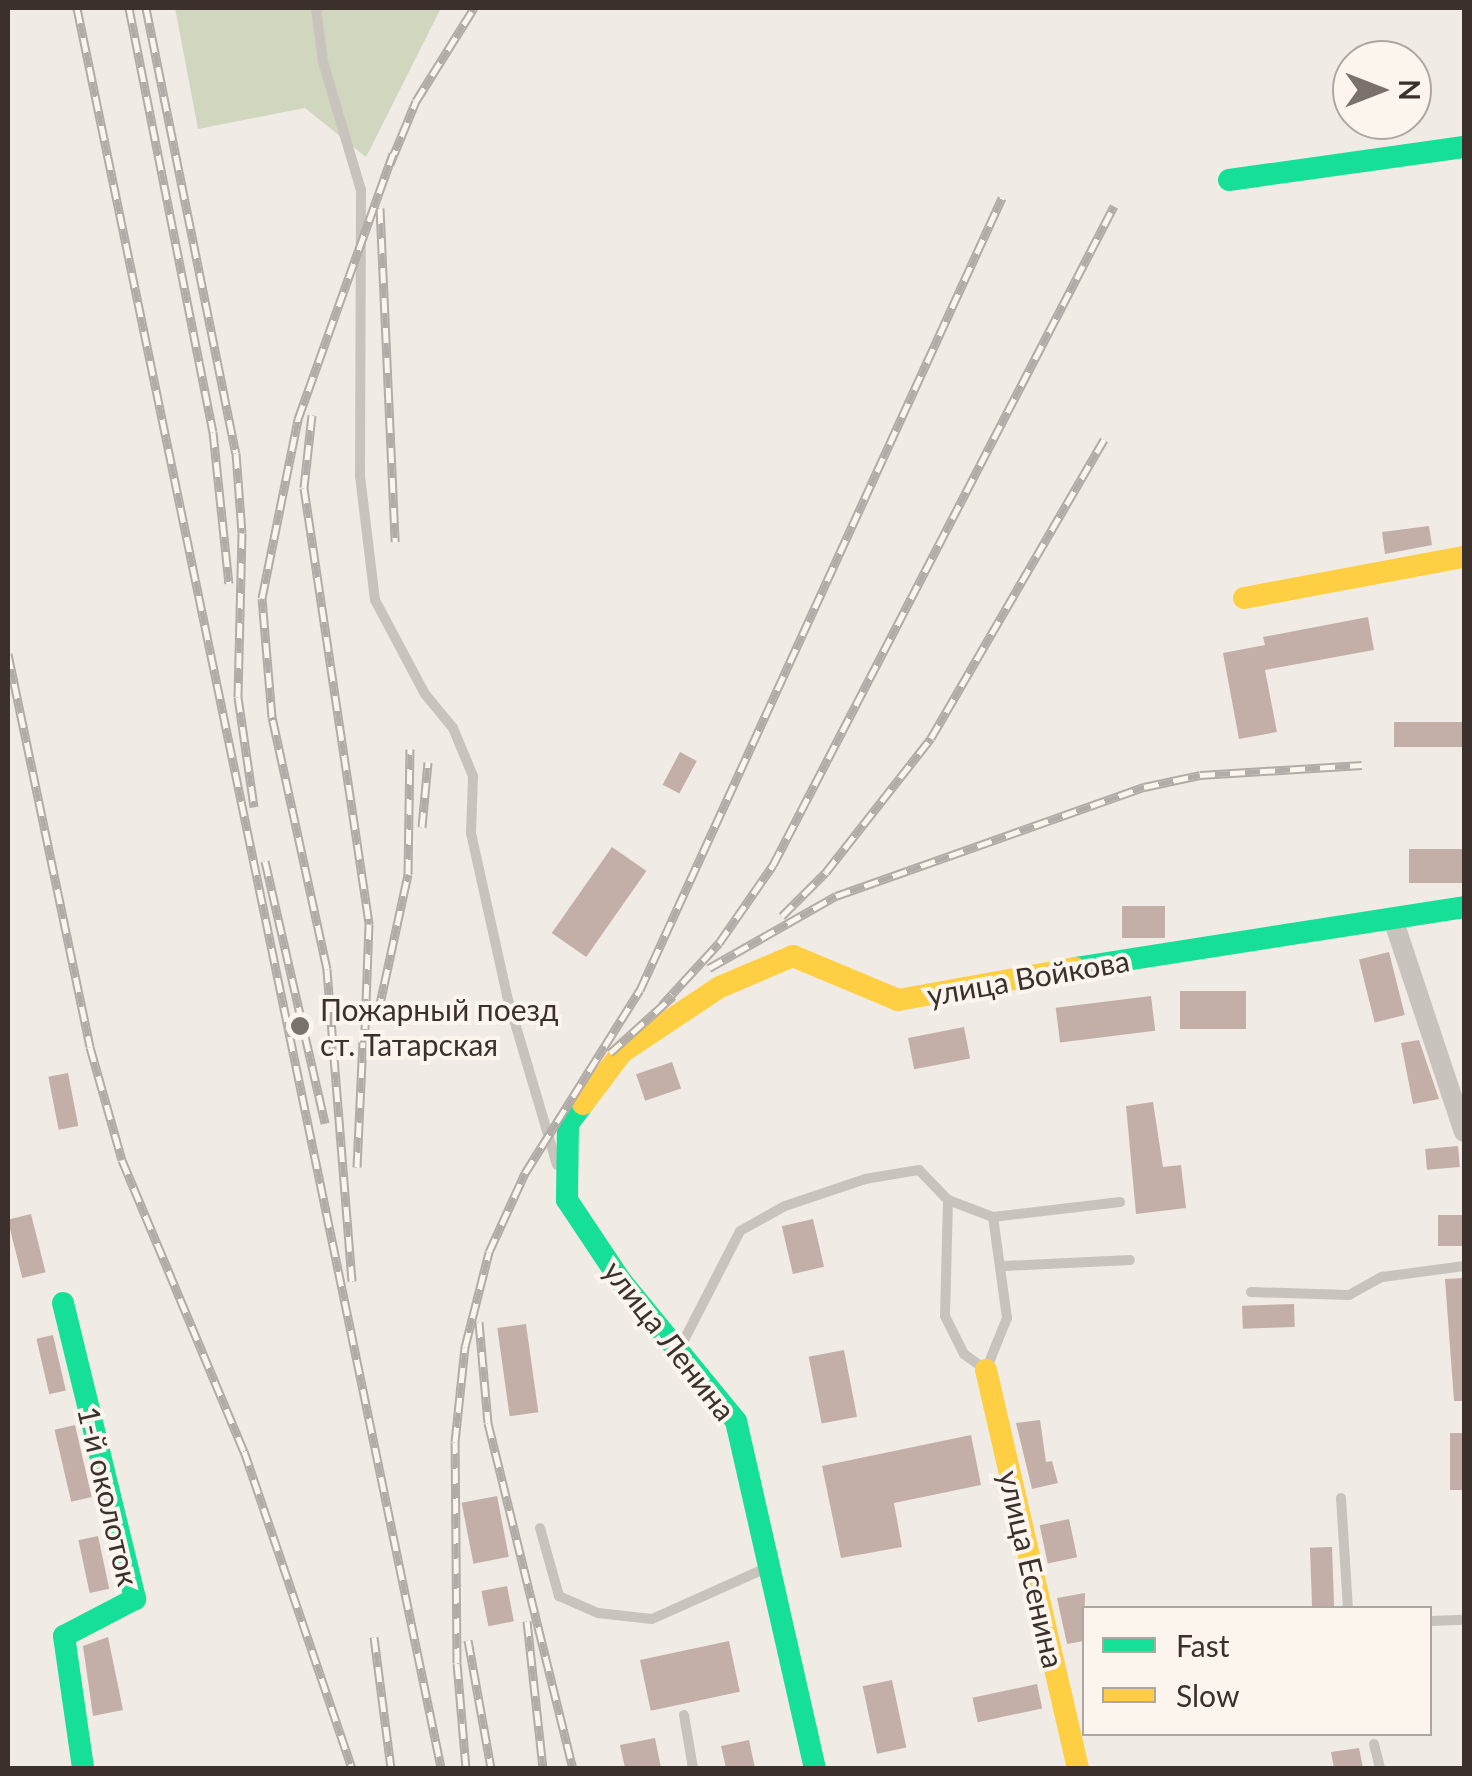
<!DOCTYPE html>
<meta charset="utf-8">
<style>
body{margin:0}
#map{position:relative;width:1472px;height:1776px;overflow:hidden;background:#f0ebe5;font-family:Lato,sans-serif}
div>[style]{position:absolute}
[style*='--x']{left:calc(var(--x)*1px);top:calc(var(--y)*1px);width:calc(var(--w)*1px);rotate:calc(var(--a)*1deg)}
.green>*{inset:0;background:#d1d6bf}
.building>*{inset:0;background:#c3afa7;transform-origin:0 0}
.lane>*{height:10px;margin:-5px;padding:0 5px;transform-origin:5px;border-radius:5px;background:#c9c3be}
.street>*{height:20px;margin:-10px;padding:0 10px;transform-origin:10px;border-radius:10px;background:#c9c3be}
.fast>*{height:22px;margin:-11px;padding:0 11px;transform-origin:11px;border-radius:11px;background:#16e098}
.slow>*{height:22px;margin:-11px;padding:0 11px;transform-origin:11px;border-radius:11px;background:#ffcf43}
.rail>*{height:9px;margin-top:-4.5px;transform-origin:0;background:repeating-linear-gradient(90deg,#fbf5ee 0 15px,#b1aca8 0 30px);box-sizing:border-box;border-block:2px solid #b1aca8}
.dots>*{width:28px;height:28px;translate:-50% -50%;box-sizing:border-box;border:5px solid #fbf5ee;border-radius:50%}
span{translate:-50% -50%;white-space:nowrap;text-align:center;line-height:1.15;-webkit-text-stroke:8px #fbf5ee;paint-order:stroke}
.street-label{font-size:30px;color:#3b302b}
.poi-label{font-size:30px;color:#3b302b}
.left{translate:0 -50%;text-align:left}
.frame{position:absolute;inset:0;border:10px solid #3b302b;pointer-events:none}
.legend{position:absolute;left:1082px;top:1606px;width:350px;height:130px;box-sizing:border-box;background:#fbf5ee;border:2px solid #aea6a0;margin:0;padding:12px 18px;list-style:none;font-size:30px;color:#3b302b}
.legend li{display:flex;align-items:center;gap:20px;height:50px}
.legend b{width:50px;border:2px solid #aea6a0}
.north{position:absolute;left:1332px;top:40px;width:100px;height:100px;box-sizing:border-box;background:#fbf5ee;border:2px solid #aea6a0;border-radius:50%;rotate:90deg;font-size:28px;font-weight:700;line-height:40px;text-align:center;color:#3b302b}
.north::after{content:'';display:block;margin:auto;width:35px;height:45px;background:#7a716c;clip-path:polygon(50% 0,100% 100%,50% 72%,0 100%)}
</style>
<div id="map">
<div class="green">
<div style="clip-path:polygon(175px 8px,441px 8px,366px 157px,305px 108px,198px 129px)"></div>
</div>
<div class="building">
<div style="clip-path:polygon(1429px 526px,1432px 545px,1385px 554px,1382px 532px)"></div>
<div style="clip-path:polygon(1368px 617px,1374px 650px,1265px 670px,1277px 732px,1239px 739px,1223px 653px,1265px 645px,1263px 637px)"></div>
<div style="left:1464px;top:722px;width:25px;height:70px;rotate:90deg"></div>
<div style="left:680px;top:752px;width:19px;height:37px;rotate:28deg"></div>
<div style="left:612px;top:847px;width:42px;height:105px;rotate:35deg"></div>
<div style="left:1464px;top:849px;width:34px;height:55px;rotate:90deg"></div>
<div style="left:1122px;top:906px;width:43px;height:32px"></div>
<div style="left:1389px;top:952px;width:65px;height:31px;rotate:76deg"></div>
<div style="left:1180px;top:991px;width:66px;height:38px"></div>
<div style="left:1151px;top:996px;width:35px;height:96px;rotate:83deg"></div>
<div style="left:964px;top:1027px;width:32px;height:57px;rotate:79deg"></div>
<div style="clip-path:polygon(1419px 1040px,1439px 1099px,1413px 1104px,1401px 1043px)"></div>
<div style="left:672px;top:1062px;width:28px;height:38px;rotate:71deg"></div>
<div style="left:68px;top:1073px;width:54px;height:20px;rotate:79deg"></div>
<div style="clip-path:polygon(1153px 1102px,1163px 1167px,1181px 1165px,1186px 1208px,1136px 1214px,1126px 1106px)"></div>
<div style="left:1458px;top:1146px;width:21px;height:33px;rotate:85deg"></div>
<div style="left:31px;top:1214px;width:60px;height:24px;rotate:76deg"></div>
<div style="left:1464px;top:1215px;width:31px;height:26px;rotate:90deg"></div>
<div style="left:813px;top:1219px;width:49px;height:32px;rotate:77deg"></div>
<div style="clip-path:polygon(1464px 1278px,1464px 1401px,1454px 1401px,1445px 1279px)"></div>
<div style="left:1294px;top:1304px;width:23px;height:52px;rotate:88deg"></div>
<div style="left:526px;top:1324px;width:89px;height:29px;rotate:82deg"></div>
<div style="left:53px;top:1335px;width:57px;height:17px;rotate:77deg"></div>
<div style="left:844px;top:1350px;width:68px;height:36px;rotate:79deg"></div>
<div style="clip-path:polygon(1040px 1420px,1046px 1462px,1052px 1461px,1058px 1483px,1032px 1489px,1016px 1423px)"></div>
<div style="left:75px;top:1425px;width:74px;height:21px;rotate:77deg"></div>
<div style="left:1450px;top:1433px;width:14px;height:57px"></div>
<div style="clip-path:polygon(971px 1435px,981px 1485px,894px 1503px,902px 1547px,841px 1558px,822px 1466px)"></div>
<div style="left:497px;top:1496px;width:62px;height:36px;rotate:79deg"></div>
<div style="left:1069px;top:1519px;width:39px;height:30px;rotate:78deg"></div>
<div style="left:98px;top:1536px;width:54px;height:20px;rotate:78deg"></div>
<div style="left:1332px;top:1547px;width:61px;height:22px;rotate:88deg"></div>
<div style="left:507px;top:1586px;width:36px;height:26px;rotate:79deg"></div>
<div style="clip-path:polygon(1085px 1593px,1084px 1641px,1067px 1644px,1057px 1598px)"></div>
<div style="clip-path:polygon(108px 1637px,123px 1710px,93px 1716px,83px 1646px)"></div>
<div style="left:729px;top:1641px;width:52px;height:91px;rotate:78deg"></div>
<div style="left:892px;top:1680px;width:69px;height:30px;rotate:78deg"></div>
<div style="left:1037px;top:1684px;width:25px;height:66px;rotate:78deg"></div>
<div style="clip-path:polygon(655px 1738px,661px 1768px,625px 1768px,620px 1745px)"></div>
<div style="clip-path:polygon(749px 1740px,755px 1768px,726px 1768px,721px 1746px)"></div>
<div style="clip-path:polygon(1359px 1748px,1363px 1768px,1334px 1768px,1331px 1752px)"></div>
</div>
<div class="lane">
<div style="--x:316;--y:8;--w:54;--a:82.6"></div>
<div style="--x:323;--y:62;--w:134;--a:73.5"></div>
<div style="--x:361;--y:190;--w:286;--a:90.2"></div>
<div style="--x:360;--y:476;--w:125;--a:83.1"></div>
<div style="--x:375;--y:600;--w:106;--a:62"></div>
<div style="--x:425;--y:694;--w:44;--a:50.5"></div>
<div style="--x:453;--y:728;--w:52;--a:67.4"></div>
<div style="--x:473;--y:776;--w:57;--a:92"></div>
<div style="--x:471;--y:833;--w:167;--a:77.5"></div>
<div style="--x:507;--y:996;--w:176;--a:73.5"></div>
<div style="--x:993;--y:1217;--w:128;--a:-6.7"></div>
<div style="--x:1004;--y:1266;--w:126;--a:-2.7"></div>
<div style="--x:1251;--y:1292;--w:98;--a:1.8"></div>
<div style="--x:1349;--y:1295;--w:38;--a:-29"></div>
<div style="--x:1382;--y:1277;--w:83;--a:-7.6"></div>
<div style="--x:681;--y:1346;--w:129;--a:-62.8"></div>
<div style="--x:740;--y:1231;--w:51;--a:-29.1"></div>
<div style="--x:785;--y:1206;--w:84;--a:-18.6"></div>
<div style="--x:865;--y:1179;--w:55;--a:-9.5"></div>
<div style="--x:919;--y:1170;--w:42;--a:46"></div>
<div style="--x:948;--y:1200;--w:48;--a:20.7"></div>
<div style="--x:993;--y:1217;--w:102;--a:82.1"></div>
<div style="--x:1007;--y:1318;--w:56;--a:112"></div>
<div style="--x:986;--y:1370;--w:27;--a:-144"></div>
<div style="--x:964;--y:1354;--w:42;--a:-116.6"></div>
<div style="--x:945;--y:1316;--w:116;--a:-88.5"></div>
<div style="--x:1341;--y:1498;--w:110;--a:86.4"></div>
<div style="--x:540;--y:1528;--w:71;--a:74.4"></div>
<div style="--x:559;--y:1596;--w:43;--a:23.6"></div>
<div style="--x:598;--y:1613;--w:54;--a:6.3"></div>
<div style="--x:652;--y:1619;--w:125;--a:-24.1"></div>
<div style="--x:1430;--y:1621;--w:34;--a:-2"></div>
<div style="--x:684;--y:1715;--w:54;--a:80.4"></div>
<div style="--x:1374;--y:1744;--w:25;--a:76"></div>
</div>
<div class="street">
<div style="--x:1394;--y:922;--w:221;--a:71.6"></div>
</div>
<div class="fast">
<div style="--x:1229;--y:180;--w:237;--a:-8"></div>
<div style="--x:1075;--y:968;--w:394;--a:-8.9"></div>
<div style="--x:583;--y:1104;--w:25;--a:127"></div>
<div style="--x:568;--y:1124;--w:76;--a:90.8"></div>
<div style="--x:567;--y:1200;--w:97;--a:56.3"></div>
<div style="--x:621;--y:1281;--w:181;--a:50.6"></div>
<div style="--x:736;--y:1421;--w:356;--a:77.2"></div>
<div style="--x:63;--y:1303;--w:305;--a:76.3"></div>
<div style="--x:135;--y:1599;--w:80;--a:152.5"></div>
<div style="--x:64;--y:1636;--w:133;--a:81.8"></div>
</div>
<div class="slow">
<div style="--x:1244;--y:598;--w:224;--a:-10.6"></div>
<div style="--x:583;--y:1104;--w:65;--a:-53.1"></div>
<div style="--x:622;--y:1052;--w:118;--a:-33.6"></div>
<div style="--x:720;--y:987;--w:79;--a:-23"></div>
<div style="--x:793;--y:956;--w:114;--a:22.7"></div>
<div style="--x:898;--y:1000;--w:180;--a:-10.2"></div>
<div style="--x:986;--y:1370;--w:408;--a:77"></div>
</div>
<div class="rail">
<div style="--x:77;--y:8;--w:1797;--a:78.31"></div>
<div style="--x:129;--y:8;--w:432;--a:78.8"></div>
<div style="--x:213;--y:432;--w:152;--a:84"></div>
<div style="--x:146;--y:8;--w:454;--a:78.6"></div>
<div style="--x:236;--y:453;--w:80;--a:85.7"></div>
<div style="--x:242;--y:533;--w:164;--a:91.4"></div>
<div style="--x:238;--y:697;--w:111;--a:81.7"></div>
<div style="--x:390;--y:164;--w:68;--a:-67.6"></div>
<div style="--x:416;--y:101;--w:110;--a:-58.1"></div>
<div style="--x:380;--y:208;--w:334;--a:87.4"></div>
<div style="--x:312;--y:415;--w:73;--a:96.3"></div>
<div style="--x:304;--y:488;--w:441;--a:81.5"></div>
<div style="--x:369;--y:924;--w:132;--a:92.2"></div>
<div style="--x:8;--y:654;--w:401;--a:78.2"></div>
<div style="--x:90;--y:1047;--w:117;--a:74.2"></div>
<div style="--x:122;--y:1160;--w:316;--a:67.3"></div>
<div style="--x:244;--y:1451;--w:335;--a:71.2"></div>
<div style="--x:422;--y:827;--w:65;--a:-84.7"></div>
<div style="--x:265;--y:861;--w:269;--a:77.1"></div>
<div style="--x:782;--y:916;--w:62;--a:-45"></div>
<div style="--x:826;--y:872;--w:170;--a:-51.9"></div>
<div style="--x:931;--y:738;--w:345;--a:-59.9"></div>
<div style="--x:709;--y:968;--w:146;--a:-29.6"></div>
<div style="--x:836;--y:896;--w:327;--a:-19.5"></div>
<div style="--x:1144;--y:787;--w:57;--a:-12.1"></div>
<div style="--x:1200;--y:775;--w:162;--a:-3.5"></div>
<div style="--x:662;--y:1005;--w:84;--a:-47.4"></div>
<div style="--x:719;--y:943;--w:95;--a:-55.3"></div>
<div style="--x:773;--y:865;--w:742;--a:-62.64"></div>
<div style="--x:378;--y:1013;--w:142;--a:-77.8"></div>
<div style="--x:408;--y:874;--w:125;--a:-89.1"></div>
<div style="--x:610;--y:1053;--w:85;--a:-42.1"></div>
<div style="--x:357;--y:1167;--w:125;--a:-87.3"></div>
<div style="--x:352;--y:1281;--w:313;--a:-94.6"></div>
<div style="--x:327;--y:969;--w:258;--a:-102.3"></div>
<div style="--x:272;--y:717;--w:119;--a:-94.8"></div>
<div style="--x:262;--y:598;--w:183;--a:-78.6"></div>
<div style="--x:298;--y:419;--w:282;--a:-70.3"></div>
<div style="--x:479;--y:1322;--w:101;--a:84.9"></div>
<div style="--x:488;--y:1423;--w:355;--a:76.2"></div>
<div style="--x:527;--y:1621;--w:148;--a:83.8"></div>
<div style="--x:374;--y:1637;--w:132;--a:82.6"></div>
<div style="--x:468;--y:1640;--w:130;--a:79.8"></div>
<div style="--x:466;--y:1768;--w:105;--a:-94.9"></div>
<div style="--x:457;--y:1663;--w:221;--a:-90.5"></div>
<div style="--x:455;--y:1442;--w:96;--a:-84"></div>
<div style="--x:465;--y:1347;--w:98;--a:-75.8"></div>
<div style="--x:489;--y:1252;--w:87;--a:-65.5"></div>
<div style="--x:525;--y:1173;--w:216;--a:-57.9"></div>
<div style="--x:640;--y:990;--w:871;--a:-65.44"></div>
</div>
<div class="dots">
<div style="left:300px;top:1026px;background:#7a716c"></div>
</div>
<div class="street-label">
<span style="left:1028px;top:977px;rotate:-10deg">улица Войкова</span>
<span style="left:670px;top:1340px;rotate:52deg">улица Ленина</span>
<span style="left:109px;top:1496px;rotate:77deg">1-й околоток</span>
<span style="left:1032px;top:1569px;rotate:77deg">улица Есенина</span>
</div>
<div class="poi-label">
<span class="left" style="left:320px;top:1026px">Пожарный поезд<br>ст. Татарская</span>
</div>
<div class="frame"></div>
<ul class="legend">
<li><b style="height:12px;background:#16e098"></b>Fast</li>
<li><b style="height:12px;background:#ffcf43"></b>Slow</li>
</ul>
<div class="north">N</div>
</div>
